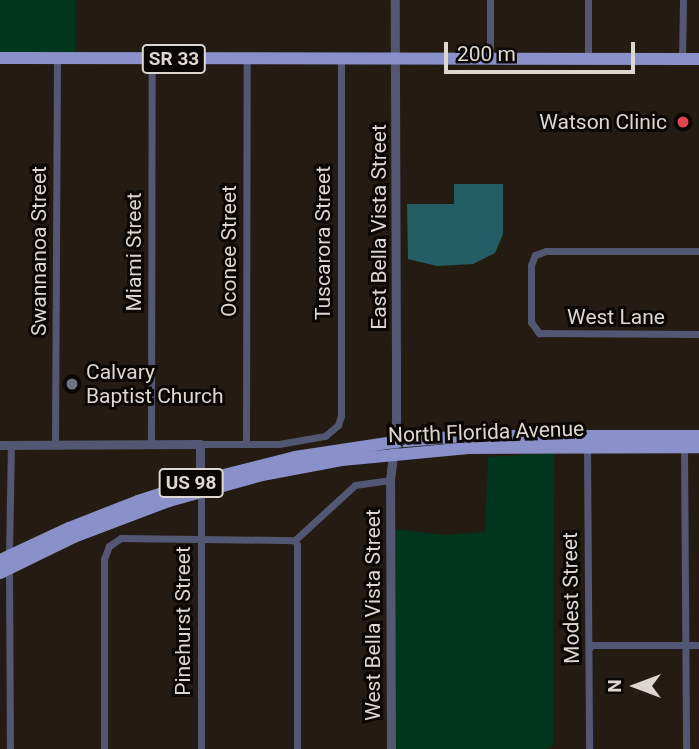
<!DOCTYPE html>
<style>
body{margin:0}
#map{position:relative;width:699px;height:749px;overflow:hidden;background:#241c12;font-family:Roboto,sans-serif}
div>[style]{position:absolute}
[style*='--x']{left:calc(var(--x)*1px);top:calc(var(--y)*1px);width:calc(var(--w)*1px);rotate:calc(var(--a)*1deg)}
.green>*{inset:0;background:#00361c;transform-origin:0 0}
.water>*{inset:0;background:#225e63}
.minor>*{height:7px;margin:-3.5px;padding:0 3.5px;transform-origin:3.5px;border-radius:3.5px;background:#535773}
.tertiary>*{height:9px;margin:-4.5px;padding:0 4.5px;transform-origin:4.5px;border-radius:4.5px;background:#535773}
.primary>*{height:12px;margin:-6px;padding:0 6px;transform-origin:6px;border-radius:6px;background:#8990ca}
.dots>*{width:19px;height:19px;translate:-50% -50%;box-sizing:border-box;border:4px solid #0a0704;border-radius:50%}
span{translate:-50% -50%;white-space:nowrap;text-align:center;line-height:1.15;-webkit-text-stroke:6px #0a0704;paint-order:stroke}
.shield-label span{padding:2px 5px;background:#0a0704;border:2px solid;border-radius:5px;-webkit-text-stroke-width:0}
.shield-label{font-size:19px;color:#dcd7d1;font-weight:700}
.poi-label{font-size:21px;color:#dcd7d1}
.right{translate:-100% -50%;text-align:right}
.left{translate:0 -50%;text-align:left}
.street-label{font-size:21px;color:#dcd7d1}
.north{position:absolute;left:601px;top:651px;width:70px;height:70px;-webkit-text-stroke:5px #0a0704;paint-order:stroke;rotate:270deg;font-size:19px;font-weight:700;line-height:28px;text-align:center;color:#dcd7d1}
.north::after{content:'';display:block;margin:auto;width:24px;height:32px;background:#dcd7d1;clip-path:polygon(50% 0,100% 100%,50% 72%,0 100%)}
.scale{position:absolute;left:444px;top:42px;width:191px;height:32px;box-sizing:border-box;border:4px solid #dcd7d1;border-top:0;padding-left:9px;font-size:21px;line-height:24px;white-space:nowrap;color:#dcd7d1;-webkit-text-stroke:5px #0a0704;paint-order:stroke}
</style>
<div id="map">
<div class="green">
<div style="left:0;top:0;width:75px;height:54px"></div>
<div style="clip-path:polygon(554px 453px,553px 745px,547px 749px,395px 749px,395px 529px,443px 535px,485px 532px,488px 457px)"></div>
</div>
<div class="water">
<div style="clip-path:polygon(454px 184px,503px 184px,503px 234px,495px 253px,473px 264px,437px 266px,408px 259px,407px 204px,454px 204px)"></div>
</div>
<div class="minor">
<div style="--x:490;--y:0;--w:60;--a:90"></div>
<div style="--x:588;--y:0;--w:59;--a:90"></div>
<div style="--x:682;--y:59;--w:59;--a:-89"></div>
<div style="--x:699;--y:251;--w:153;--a:180"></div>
<div style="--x:546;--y:251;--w:12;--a:160"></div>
<div style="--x:535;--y:255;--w:11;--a:112"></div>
<div style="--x:531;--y:265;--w:57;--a:90"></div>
<div style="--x:531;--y:322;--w:14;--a:54"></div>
<div style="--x:539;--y:333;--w:160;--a:0.4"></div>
<div style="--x:55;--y:444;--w:386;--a:-89.7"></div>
<div style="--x:200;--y:444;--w:79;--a:0"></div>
<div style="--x:279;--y:444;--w:47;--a:-9.9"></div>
<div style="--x:325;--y:436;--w:17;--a:-40"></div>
<div style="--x:338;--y:425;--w:9;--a:-72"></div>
<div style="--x:341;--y:416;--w:356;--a:-90"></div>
<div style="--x:246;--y:444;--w:385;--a:-89.9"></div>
<div style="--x:151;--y:445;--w:386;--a:-89.9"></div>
<div style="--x:684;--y:447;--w:302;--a:89.6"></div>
<div style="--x:587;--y:448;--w:301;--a:89.6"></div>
<div style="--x:201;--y:492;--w:257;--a:90"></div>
<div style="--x:295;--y:540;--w:5;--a:68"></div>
<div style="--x:297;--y:545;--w:204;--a:90"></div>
<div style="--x:295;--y:540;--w:81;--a:-42.5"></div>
<div style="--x:355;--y:485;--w:35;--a:-8"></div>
<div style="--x:9;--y:556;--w:111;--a:-89"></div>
<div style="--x:9;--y:568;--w:181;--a:89.7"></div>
<div style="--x:589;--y:648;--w:4;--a:-45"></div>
<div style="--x:592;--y:645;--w:107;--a:0"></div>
<div style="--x:104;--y:749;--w:190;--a:-90"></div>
<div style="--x:104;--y:559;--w:14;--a:-69"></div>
<div style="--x:109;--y:546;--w:14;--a:-34"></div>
<div style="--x:121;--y:538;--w:174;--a:0.7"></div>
</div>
<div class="tertiary">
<div style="--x:0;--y:445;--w:200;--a:-0.3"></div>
<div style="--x:200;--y:444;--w:37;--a:90"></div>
<div style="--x:391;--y:749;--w:269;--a:-90.2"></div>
<div style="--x:390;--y:480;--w:50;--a:-83.2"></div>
<div style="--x:396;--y:430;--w:63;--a:-90"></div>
<div style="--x:396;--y:367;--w:367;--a:-90.2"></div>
</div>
<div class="primary">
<div style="--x:0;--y:58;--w:699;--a:0.08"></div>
<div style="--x:0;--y:560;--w:76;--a:-24.9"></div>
<div style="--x:69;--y:528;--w:74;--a:-21.4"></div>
<div style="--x:138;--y:501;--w:65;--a:-17.9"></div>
<div style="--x:200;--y:481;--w:98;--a:-14.2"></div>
<div style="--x:295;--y:457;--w:100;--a:-8.6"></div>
<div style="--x:394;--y:442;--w:70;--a:-4.9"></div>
<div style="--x:464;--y:436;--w:235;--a:0"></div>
<div style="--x:0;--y:573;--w:82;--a:-25.9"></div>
<div style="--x:74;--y:537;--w:102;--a:-20.8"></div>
<div style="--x:169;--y:501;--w:97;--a:-15.6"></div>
<div style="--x:262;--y:475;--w:81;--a:-10.6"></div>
<div style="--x:342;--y:460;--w:127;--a:-5.4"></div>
<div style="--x:468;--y:448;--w:231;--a:-0.2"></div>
</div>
<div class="dots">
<div style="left:683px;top:122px;background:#e0444e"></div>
<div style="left:72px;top:384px;background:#6b7280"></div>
</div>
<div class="shield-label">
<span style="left:174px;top:59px">SR 33</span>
<span style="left:191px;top:483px">US 98</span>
</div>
<div class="poi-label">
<span class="right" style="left:667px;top:122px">Watson Clinic</span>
<span class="left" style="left:86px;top:384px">Calvary<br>Baptist Church</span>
</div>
<div class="street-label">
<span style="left:379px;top:227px;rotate:-90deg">East Bella Vista Street</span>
<span style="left:323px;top:243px;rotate:-90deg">Tuscarora Street</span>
<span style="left:39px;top:251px;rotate:-90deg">Swannanoa Street</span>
<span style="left:229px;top:251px;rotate:-90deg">Oconee Street</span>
<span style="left:134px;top:252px;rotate:-90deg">Miami Street</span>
<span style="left:616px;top:317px">West Lane</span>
<span style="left:486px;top:432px;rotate:-2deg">North Florida Avenue</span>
<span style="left:571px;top:598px;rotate:-91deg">Modest Street</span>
<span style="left:373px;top:615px;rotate:-90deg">West Bella Vista Street</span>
<span style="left:183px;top:621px;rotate:-90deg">Pinehurst Street</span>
</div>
<div class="north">N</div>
<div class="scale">200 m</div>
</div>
